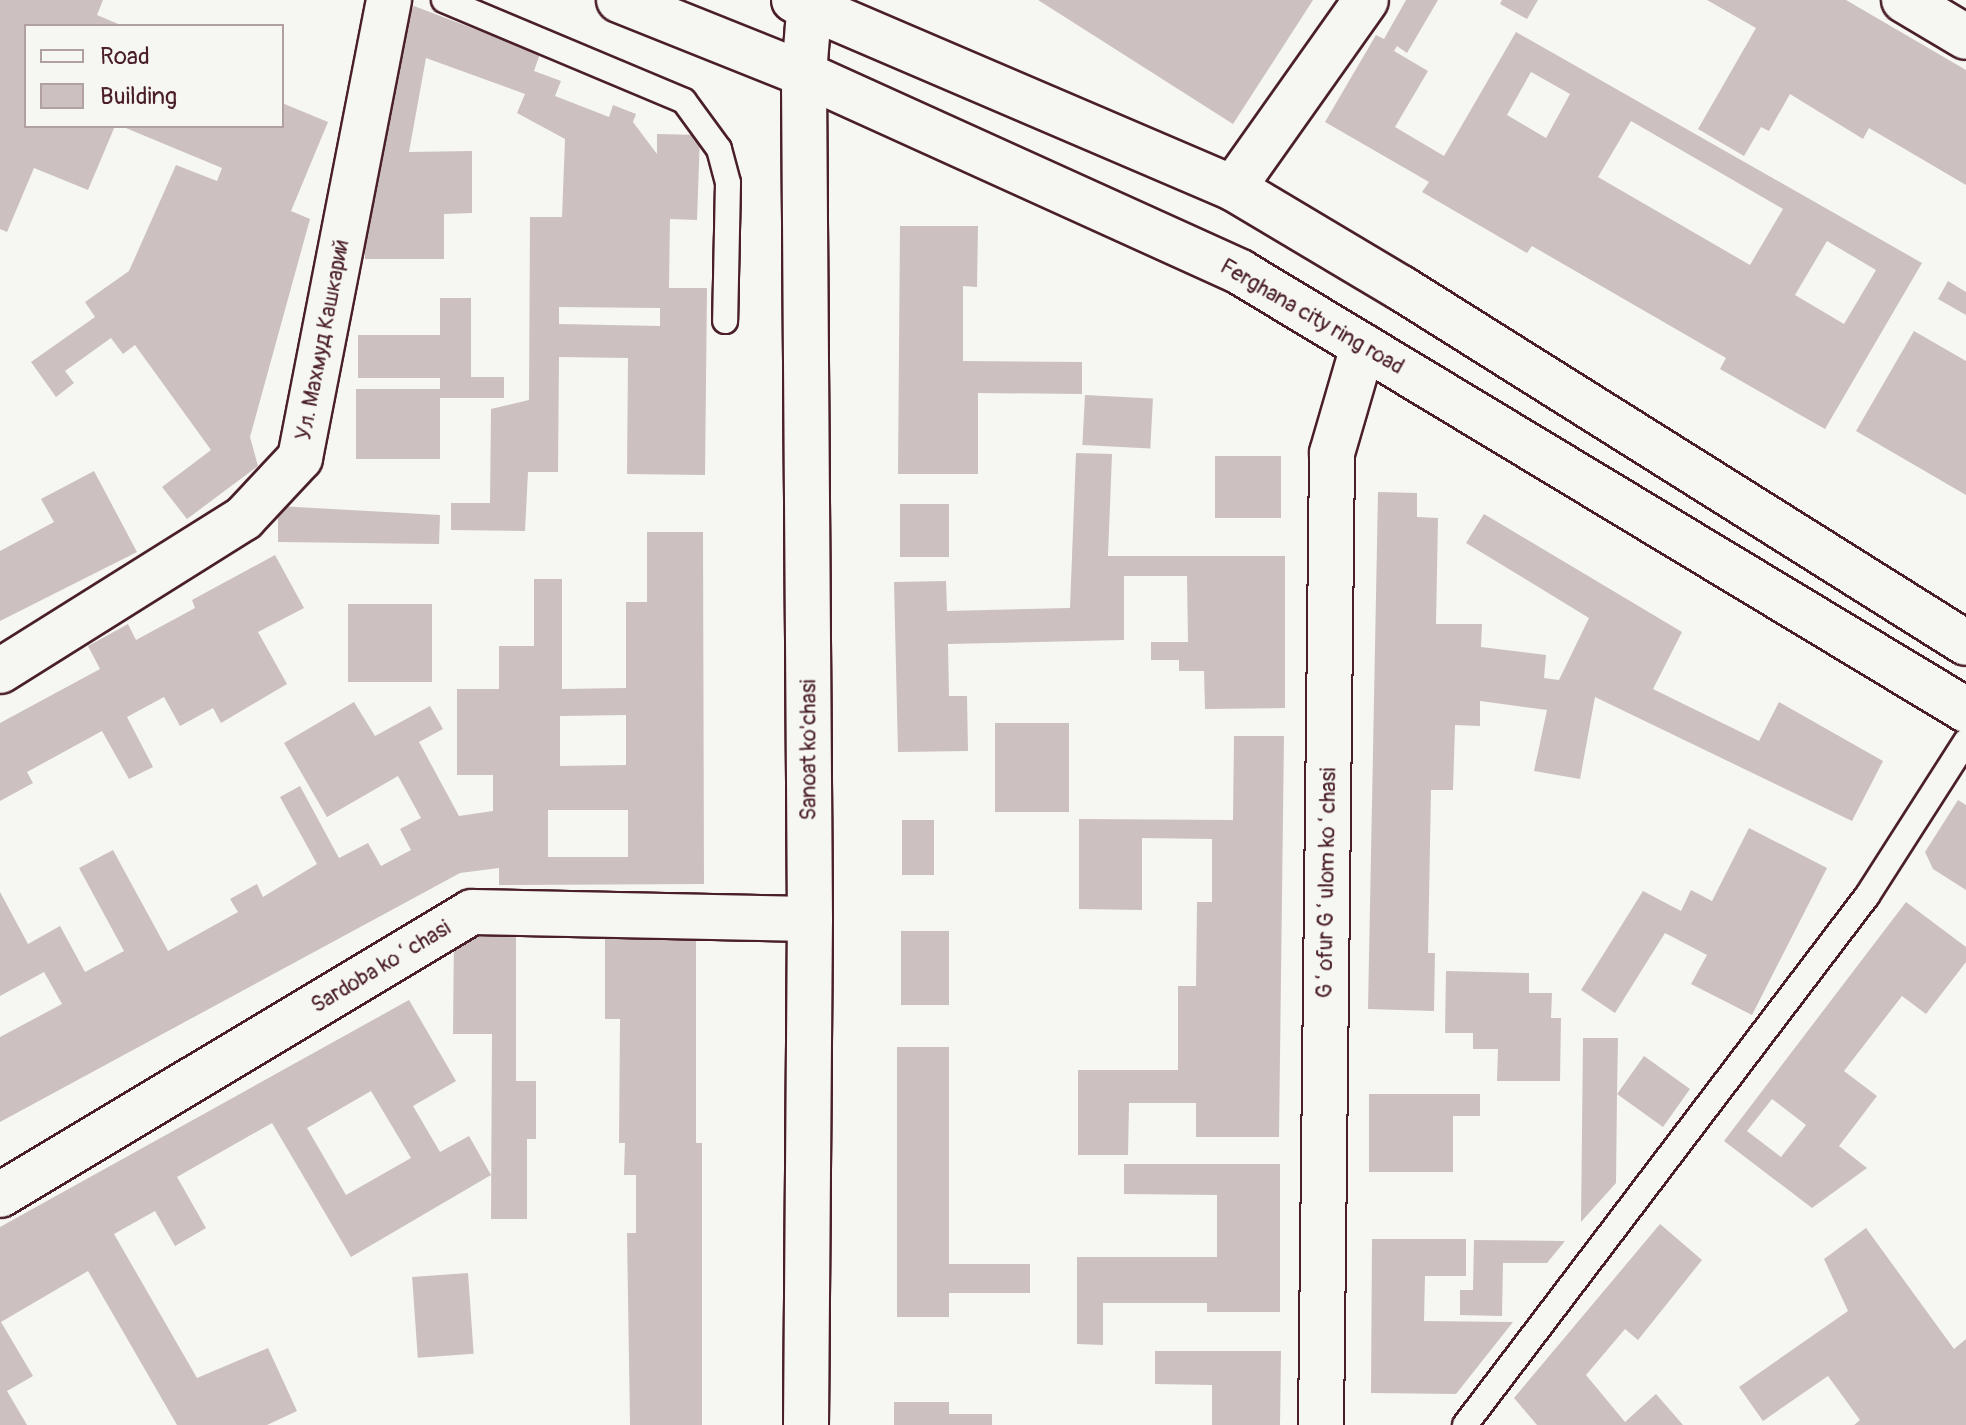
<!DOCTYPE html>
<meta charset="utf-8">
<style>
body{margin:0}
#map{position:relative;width:1966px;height:1425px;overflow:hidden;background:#f6f6f2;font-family:Pangolin,sans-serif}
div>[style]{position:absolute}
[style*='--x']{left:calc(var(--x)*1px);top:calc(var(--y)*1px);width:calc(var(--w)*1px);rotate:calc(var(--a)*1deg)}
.building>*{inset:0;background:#ccc1c0;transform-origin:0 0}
.roads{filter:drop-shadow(2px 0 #4a1f2b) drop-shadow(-2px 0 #4a1f2b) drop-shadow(0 2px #4a1f2b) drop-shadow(0 -2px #4a1f2b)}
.lane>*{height:24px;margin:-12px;padding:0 12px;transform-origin:12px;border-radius:12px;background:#f6f6f2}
.street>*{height:44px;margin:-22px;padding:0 22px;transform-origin:22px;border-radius:22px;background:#f6f6f2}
.secondary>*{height:44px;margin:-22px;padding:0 22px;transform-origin:22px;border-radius:22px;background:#f6f6f2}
.highway>*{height:44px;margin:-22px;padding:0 22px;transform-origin:22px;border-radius:22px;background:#f6f6f2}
span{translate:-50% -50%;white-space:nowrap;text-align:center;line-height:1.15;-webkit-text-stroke:6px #f6f6f2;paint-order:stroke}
.street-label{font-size:22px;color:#4a1f2b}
.legend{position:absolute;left:24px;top:24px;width:260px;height:104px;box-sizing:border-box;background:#f6f6f2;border:2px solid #b1a0a2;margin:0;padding:10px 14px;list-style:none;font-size:24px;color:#4a1f2b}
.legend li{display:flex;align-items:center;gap:16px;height:40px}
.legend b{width:40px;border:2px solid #b1a0a2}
</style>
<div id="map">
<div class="building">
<div style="clip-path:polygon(0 0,103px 0,97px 15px,123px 26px,26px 26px,26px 126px,115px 126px,88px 190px,34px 168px,7px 232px,0 229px)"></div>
<div style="clip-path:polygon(1038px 0,1313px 0,1233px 124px)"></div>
<div style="clip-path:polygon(evenodd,1406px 0,1438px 0,1407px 53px,1397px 46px,1394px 51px,1428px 71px,1395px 127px,1444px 156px,1516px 32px,1922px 263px,1825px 429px,1720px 369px,1726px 358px,1532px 246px,1527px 253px,1422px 192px,1429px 182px,1325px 122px,1376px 35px,1384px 39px,1406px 0,1531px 72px,1570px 94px,1546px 138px,1507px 115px,1531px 72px,1406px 0,1631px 121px,1783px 209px,1750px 265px,1598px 177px,1631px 121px,1406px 0,1827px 241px,1876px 270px,1844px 324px,1795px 295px,1827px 241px)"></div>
<div style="clip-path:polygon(1502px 0,1538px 0,1527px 19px,1500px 4px)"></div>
<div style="clip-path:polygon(1707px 0,1846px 0,1966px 70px,1966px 185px,1869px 128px,1863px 139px,1790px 94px,1769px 131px,1761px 127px,1744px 156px,1698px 129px,1756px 28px)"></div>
<div style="clip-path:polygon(evenodd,414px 6px,540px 54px,534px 71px,561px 81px,555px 96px,609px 117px,613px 105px,636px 114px,633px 122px,657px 154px,657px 134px,700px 135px,697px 220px,670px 219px,669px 288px,707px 288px,705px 475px,627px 474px,628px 358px,559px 357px,558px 472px,528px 472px,525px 531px,451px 530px,451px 503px,490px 503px,491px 409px,529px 400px,530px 217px,562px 217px,565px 139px,517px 113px,525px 94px,426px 58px,409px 152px,472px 151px,472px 213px,444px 214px,444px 259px,365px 259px,364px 214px,400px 22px,414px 6px,559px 307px,660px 308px,660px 326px,559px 324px,559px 307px)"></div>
<div style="clip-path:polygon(282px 103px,328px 122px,291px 211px,310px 219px,250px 437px,258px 466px,187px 519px,162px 487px,211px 450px,135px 345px,123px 354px,111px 338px,65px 371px,74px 383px,56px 397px,31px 362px,95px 317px,85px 302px,129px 271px,176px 165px,217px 181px,222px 168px,121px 126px,282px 126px)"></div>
<div style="clip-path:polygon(900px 226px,978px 226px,977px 287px,963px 286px,963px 361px,1082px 362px,1082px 394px,978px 393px,978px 474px,898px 474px)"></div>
<div style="clip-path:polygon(1948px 281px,1966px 292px,1966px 315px,1938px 299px)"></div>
<div style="clip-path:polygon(440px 298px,471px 298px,471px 377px,504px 377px,504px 398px,440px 398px,440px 459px,356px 459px,356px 389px,440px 389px,440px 378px,358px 378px,358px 335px,440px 335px)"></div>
<div style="clip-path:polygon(1914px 331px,1966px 361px,1966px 495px,1856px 431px)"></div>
<div style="left:1085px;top:395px;width:68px;height:50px;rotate:3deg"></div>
<div style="clip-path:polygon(1076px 453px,1112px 454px,1108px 556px,1285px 556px,1285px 708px,1205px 709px,1204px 671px,1179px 671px,1179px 660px,1151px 660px,1151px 642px,1188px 642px,1187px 576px,1124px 576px,1124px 640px,948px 644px,949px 696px,967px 696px,968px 751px,898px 752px,894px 582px,946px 581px,947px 611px,1070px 608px)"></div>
<div style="left:1215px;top:456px;width:66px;height:62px"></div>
<div style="clip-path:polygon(94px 471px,137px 552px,0 621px,0 551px,54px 522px,41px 499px)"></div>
<div style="clip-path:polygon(1378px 492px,1417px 493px,1417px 517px,1438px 518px,1436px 624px,1482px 624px,1481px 647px,1546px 655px,1544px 678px,1559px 680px,1589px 618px,1466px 543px,1484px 514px,1682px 632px,1653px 689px,1759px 741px,1779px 702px,1883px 761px,1852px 821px,1595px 697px,1580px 779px,1534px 771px,1547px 710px,1480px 701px,1480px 726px,1455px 725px,1453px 790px,1431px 790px,1428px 953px,1435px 953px,1434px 1011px,1368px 1009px)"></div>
<div style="left:900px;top:504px;width:49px;height:53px"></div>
<div style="clip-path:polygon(278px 506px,440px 515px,439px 544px,278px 542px)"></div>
<div style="clip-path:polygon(evenodd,647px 532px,703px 532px,704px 884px,499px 885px,499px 868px,460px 873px,0 1122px,0 1037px,62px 1004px,44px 972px,0 996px,0 892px,28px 944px,60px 926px,85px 972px,124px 951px,79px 868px,113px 850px,168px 951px,238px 912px,230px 899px,257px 884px,263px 897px,317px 864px,280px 797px,300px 786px,339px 858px,368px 843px,381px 866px,411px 850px,400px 829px,421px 818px,398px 776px,327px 817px,284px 743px,354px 702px,375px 736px,430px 706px,443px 729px,419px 742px,459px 816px,493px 811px,493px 775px,457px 775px,457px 689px,499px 689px,499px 646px,534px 646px,534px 579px,562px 579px,562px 689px,626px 688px,626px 602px,647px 602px,647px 532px,626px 715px,626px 765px,560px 766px,560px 716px,626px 715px,647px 532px,548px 810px,628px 810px,628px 857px,548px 857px,548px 810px)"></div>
<div style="clip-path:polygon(275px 555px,304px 608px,258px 632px,287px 684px,221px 723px,213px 708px,180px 726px,164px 697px,127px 717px,153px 767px,129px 779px,102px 731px,27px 772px,33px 783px,0 801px,0 723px,100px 669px,88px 646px,128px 624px,136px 640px,195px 608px,192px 600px)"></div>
<div style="left:348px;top:604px;width:84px;height:78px"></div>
<div style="left:995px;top:723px;width:74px;height:89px"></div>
<div style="clip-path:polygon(1234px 736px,1284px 736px,1279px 1137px,1196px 1137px,1196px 1103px,1129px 1103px,1128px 1155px,1078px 1155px,1078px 1070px,1178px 1070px,1178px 986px,1196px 986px,1197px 902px,1212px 902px,1212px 839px,1142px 838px,1142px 910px,1079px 909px,1079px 819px,1233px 820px)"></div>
<div style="clip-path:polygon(1958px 800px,1966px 805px,1966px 890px,1933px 869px,1925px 852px)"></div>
<div style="left:902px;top:820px;width:32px;height:55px"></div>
<div style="clip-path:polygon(1749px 828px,1827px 868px,1752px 1015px,1691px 984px,1707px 955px,1665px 933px,1615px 1013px,1581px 990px,1643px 891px,1681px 911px,1691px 890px,1712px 901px)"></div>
<div style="clip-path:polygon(evenodd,1906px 902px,1966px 947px,1966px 962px,1926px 1014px,1902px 996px,1844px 1071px,1877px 1096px,1839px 1146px,1867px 1168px,1812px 1208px,1724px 1141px,1906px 902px,1772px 1099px,1806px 1125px,1781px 1157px,1747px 1131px,1772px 1099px)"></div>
<div style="clip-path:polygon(605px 928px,696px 928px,696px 1143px,702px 1143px,702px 1425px,630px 1425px,627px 1233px,636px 1233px,636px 1175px,624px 1175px,625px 1143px,619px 1143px,620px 1019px,605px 1019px)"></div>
<div style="clip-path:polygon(454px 931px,516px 931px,516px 1081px,536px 1081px,536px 1139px,527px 1139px,527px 1219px,491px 1219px,492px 1034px,453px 1034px)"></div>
<div style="left:901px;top:931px;width:48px;height:74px"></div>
<div style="clip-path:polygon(1446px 971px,1529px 973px,1529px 993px,1552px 993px,1551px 1018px,1561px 1018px,1560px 1081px,1497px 1081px,1498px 1049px,1473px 1049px,1473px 1033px,1445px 1033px)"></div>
<div style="clip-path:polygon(evenodd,409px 1000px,456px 1081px,413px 1106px,440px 1152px,469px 1136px,491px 1175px,351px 1257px,272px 1123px,177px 1177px,206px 1228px,175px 1246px,155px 1211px,114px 1234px,197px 1378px,268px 1348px,297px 1411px,267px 1425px,177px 1425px,88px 1271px,1px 1322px,33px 1376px,7px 1391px,27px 1425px,0 1425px,0 1227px,409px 1000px,371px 1091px,411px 1158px,346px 1195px,307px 1128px,371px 1091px)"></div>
<div style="clip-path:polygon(1583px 1038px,1618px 1038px,1617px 1094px,1644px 1056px,1690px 1089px,1663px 1127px,1617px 1094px,1616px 1183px,1581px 1222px)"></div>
<div style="clip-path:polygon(897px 1047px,949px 1047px,949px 1264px,1030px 1264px,1030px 1293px,949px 1293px,949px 1317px,897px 1317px)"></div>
<div style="clip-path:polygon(1369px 1094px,1480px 1094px,1480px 1116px,1453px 1116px,1453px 1172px,1369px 1172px)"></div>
<div style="clip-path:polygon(1124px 1164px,1280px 1164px,1280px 1312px,1207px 1312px,1207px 1303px,1103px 1303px,1103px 1345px,1077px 1344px,1077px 1257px,1217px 1257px,1217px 1195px,1124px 1194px)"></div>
<div style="clip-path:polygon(1660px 1224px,1702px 1260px,1638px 1340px,1625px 1329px,1586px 1375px,1625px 1422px,1656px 1394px,1683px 1425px,1537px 1425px,1514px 1398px)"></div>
<div style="clip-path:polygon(1866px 1228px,1954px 1349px,1966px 1339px,1966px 1425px,1854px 1425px,1860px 1420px,1828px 1376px,1763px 1421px,1739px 1387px,1848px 1311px,1824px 1259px)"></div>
<div style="clip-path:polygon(1372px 1239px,1466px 1239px,1466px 1276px,1425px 1276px,1424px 1321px,1513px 1322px,1456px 1394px,1371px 1393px)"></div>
<div style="clip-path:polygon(1474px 1240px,1565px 1241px,1547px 1263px,1503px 1263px,1502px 1316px,1460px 1315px,1460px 1290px,1473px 1290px)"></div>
<div style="left:468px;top:1273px;width:81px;height:56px;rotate:86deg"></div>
<div style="clip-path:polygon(1155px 1351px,1281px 1351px,1280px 1425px,1212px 1425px,1212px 1385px,1155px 1384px)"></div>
<div style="clip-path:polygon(894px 1402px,949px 1402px,949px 1414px,992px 1414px,992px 1425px,894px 1425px)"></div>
</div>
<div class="roads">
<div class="lane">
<div style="--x:444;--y:0;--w:260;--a:22.8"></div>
<div style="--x:684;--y:101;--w:59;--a:53.9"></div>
<div style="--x:719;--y:149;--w:35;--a:75"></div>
<div style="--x:728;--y:183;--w:138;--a:91.2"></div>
<div style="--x:1465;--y:1425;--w:664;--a:-52.77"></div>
<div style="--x:1867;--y:896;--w:184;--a:-57.4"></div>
</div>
<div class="street">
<div style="--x:1904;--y:0;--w:72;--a:30.8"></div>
<div style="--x:1233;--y:188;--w:230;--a:-54.7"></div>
<div style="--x:0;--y:671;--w:288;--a:-32.1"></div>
<div style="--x:244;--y:518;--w:82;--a:-47"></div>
<div style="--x:300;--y:458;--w:467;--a:-79"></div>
<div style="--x:0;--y:1195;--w:550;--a:-30.95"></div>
<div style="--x:472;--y:912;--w:338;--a:1.2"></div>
<div style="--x:1321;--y:1425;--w:972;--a:-89.35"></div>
<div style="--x:1332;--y:453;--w:111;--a:-73.8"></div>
</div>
<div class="secondary">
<div style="--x:806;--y:1425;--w:506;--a:-89.55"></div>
<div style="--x:810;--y:919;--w:845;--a:-90.41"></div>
<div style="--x:804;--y:74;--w:74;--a:-85.4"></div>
</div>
<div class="highway">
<div style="--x:619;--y:0;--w:199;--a:21.8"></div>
<div style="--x:804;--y:74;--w:479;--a:24.4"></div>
<div style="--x:1240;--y:272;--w:848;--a:31.1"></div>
<div style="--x:794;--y:0;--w:478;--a:23.2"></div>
<div style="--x:1233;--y:188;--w:196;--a:30.8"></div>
<div style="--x:1401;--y:288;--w:667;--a:32.14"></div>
</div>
</div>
<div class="street-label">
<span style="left:1312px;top:317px;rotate:30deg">Ferghana city ring road</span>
<span style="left:323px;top:340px;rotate:-79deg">Ул. Махмуд Кашкарий</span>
<span style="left:809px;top:750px;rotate:-90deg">Sanoat ko'chasi</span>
<span style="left:1327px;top:883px;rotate:-89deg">Gʻofur Gʻulom koʻchasi</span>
<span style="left:381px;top:967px;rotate:-31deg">Sardoba koʻchasi</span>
</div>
<ul class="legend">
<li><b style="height:10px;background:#f6f6f2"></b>Road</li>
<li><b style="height:22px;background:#ccc1c0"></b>Building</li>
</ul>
</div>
